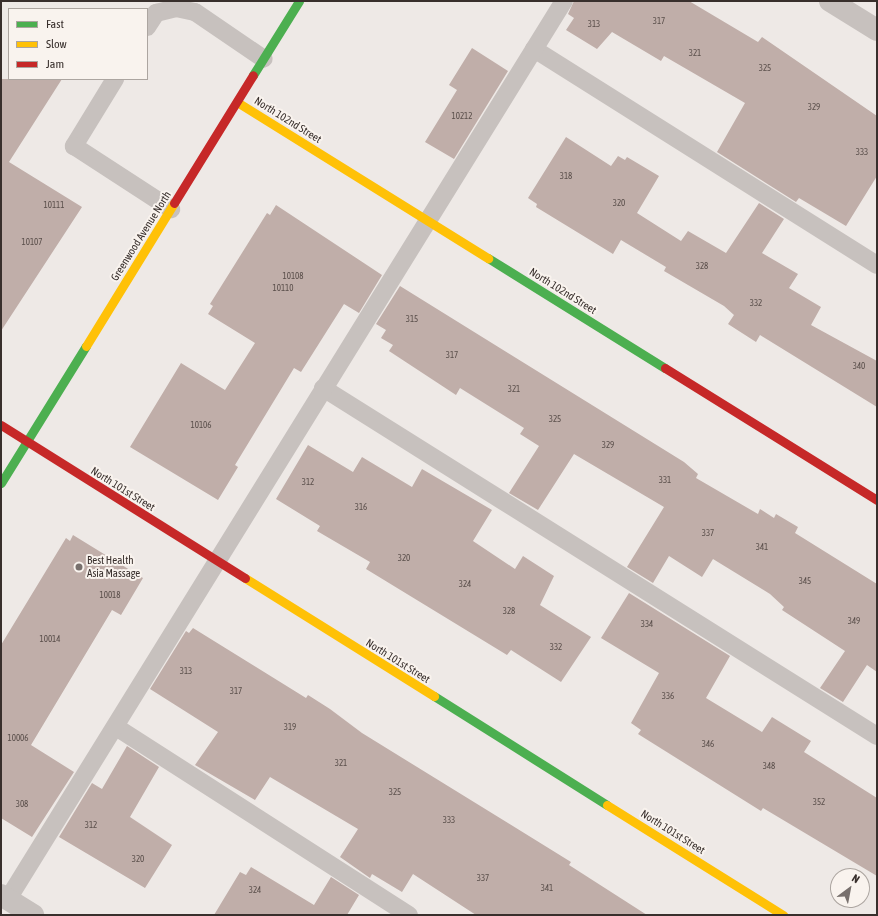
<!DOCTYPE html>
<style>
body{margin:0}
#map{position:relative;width:878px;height:916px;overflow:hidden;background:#eee9e6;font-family:"Asap Condensed",sans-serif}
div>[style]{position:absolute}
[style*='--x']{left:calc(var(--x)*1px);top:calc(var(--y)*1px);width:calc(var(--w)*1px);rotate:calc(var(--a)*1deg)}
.building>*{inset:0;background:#c0aea9}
.lane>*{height:18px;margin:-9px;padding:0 9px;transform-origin:9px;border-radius:9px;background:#c7c1be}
.street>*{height:22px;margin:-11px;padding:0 11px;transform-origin:11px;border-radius:11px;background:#c7c1be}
.fast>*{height:9px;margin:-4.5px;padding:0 4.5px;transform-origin:4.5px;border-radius:4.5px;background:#4caf50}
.slow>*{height:9px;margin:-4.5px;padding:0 4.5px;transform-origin:4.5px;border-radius:4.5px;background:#ffc107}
.jam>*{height:9px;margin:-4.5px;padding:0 4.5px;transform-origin:4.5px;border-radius:4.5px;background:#c62828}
.dots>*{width:11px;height:11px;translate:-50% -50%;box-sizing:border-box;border:2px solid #f9f3ee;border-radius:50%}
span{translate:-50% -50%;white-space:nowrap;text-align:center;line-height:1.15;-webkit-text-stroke:4px #f9f3ee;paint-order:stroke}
.number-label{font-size:9px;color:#5a4f4b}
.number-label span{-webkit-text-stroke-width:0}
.street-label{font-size:11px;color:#382f2c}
.poi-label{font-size:11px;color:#382f2c}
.left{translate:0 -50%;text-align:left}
.frame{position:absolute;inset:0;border:2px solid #382f2c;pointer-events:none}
.legend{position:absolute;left:8px;top:8px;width:140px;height:72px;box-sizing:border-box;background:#f9f3ee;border:1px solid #aca5a0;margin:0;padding:5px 7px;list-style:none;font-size:12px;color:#382f2c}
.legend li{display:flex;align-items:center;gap:8px;height:20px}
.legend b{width:20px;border:1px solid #aca5a0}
.north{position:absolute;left:830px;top:868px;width:40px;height:40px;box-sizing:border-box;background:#f9f3ee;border:1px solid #aca5a0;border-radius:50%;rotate:32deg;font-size:11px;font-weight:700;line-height:16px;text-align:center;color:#382f2c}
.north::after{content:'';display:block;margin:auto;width:14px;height:18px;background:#78706d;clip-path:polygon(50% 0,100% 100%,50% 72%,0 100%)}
</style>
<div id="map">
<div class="building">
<div style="clip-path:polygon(574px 1px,689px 1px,758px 42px,762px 37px,877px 116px,877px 176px,846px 226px,799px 198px,796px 202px,717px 152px,745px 103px,664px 56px,661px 61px,612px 32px,597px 49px,566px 30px,574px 18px,568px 14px)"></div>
<div style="clip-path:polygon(472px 48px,508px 71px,454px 159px,425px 142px,457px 90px,449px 85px)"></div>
<div style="clip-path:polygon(1px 79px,62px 79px,9px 162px,82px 207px,1px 331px)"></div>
<div style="clip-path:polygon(566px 137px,611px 166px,618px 156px,625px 160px,627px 157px,659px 176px,637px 213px,681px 241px,688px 231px,726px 253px,759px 203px,784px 219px,762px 253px,798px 274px,789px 288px,821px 307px,811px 325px,877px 361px,877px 407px,760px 335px,756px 342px,728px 324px,734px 315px,724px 306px,664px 271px,666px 267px,621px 240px,613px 254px,536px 207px,537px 204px,528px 198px)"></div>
<div style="clip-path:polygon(276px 205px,382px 275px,359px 313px,344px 304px,301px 372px,294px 368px,235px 465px,238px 467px,218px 500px,130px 447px,181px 363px,225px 390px,255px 343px,208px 314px,213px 306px,210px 304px,267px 213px,270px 215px)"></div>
<div style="clip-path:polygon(400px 286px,684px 462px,698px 474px,696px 478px,758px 514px,760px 509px,774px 518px,776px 514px,798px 527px,795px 533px,877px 584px,877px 672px,867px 665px,843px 702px,820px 688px,845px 651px,782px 610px,784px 607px,770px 594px,713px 559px,702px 577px,669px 556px,653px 583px,627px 567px,664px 507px,574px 454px,538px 510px,509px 493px,539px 446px,520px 434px,524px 428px,460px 388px,456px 395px,389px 351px,393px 345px,381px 338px,386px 330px,376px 324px)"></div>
<div style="clip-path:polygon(308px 445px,353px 472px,362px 457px,412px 487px,422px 469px,492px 510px,473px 541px,515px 569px,523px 556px,554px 576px,540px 605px,591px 637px,561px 682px,511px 650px,507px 655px,366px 569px,370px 562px,317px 531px,320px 526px,276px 499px)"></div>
<div style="clip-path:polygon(73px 535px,143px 578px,121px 615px,112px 610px,31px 745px,74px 772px,32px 837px,1px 818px,1px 645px,66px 538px,70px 541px)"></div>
<div style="clip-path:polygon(629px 593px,730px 656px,706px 698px,762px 732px,772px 717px,811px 741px,804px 752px,877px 798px,877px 876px,763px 808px,761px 811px,638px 734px,641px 730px,631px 723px,659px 673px,601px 638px)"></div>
<div style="clip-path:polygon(193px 628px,306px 698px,308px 695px,330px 709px,362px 733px,571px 862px,569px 865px,647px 915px,476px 915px,413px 874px,402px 892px,372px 874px,370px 878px,340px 857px,358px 829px,270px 777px,255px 800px,195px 765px,218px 732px,150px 689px,186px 631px,189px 633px)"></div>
<div style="clip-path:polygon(127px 746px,159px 767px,130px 817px,172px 845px,145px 888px,59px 837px,92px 783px,102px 789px)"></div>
<div style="clip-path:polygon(251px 867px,314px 905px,331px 877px,359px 895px,347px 915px,214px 915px,240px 872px,246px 875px)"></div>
</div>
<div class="lane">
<div style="--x:147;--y:27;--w:17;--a:-57"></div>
<div style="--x:156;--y:13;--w:21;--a:-14"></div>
<div style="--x:176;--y:8;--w:19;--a:12"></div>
<div style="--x:195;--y:12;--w:83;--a:34.3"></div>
<div style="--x:534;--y:49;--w:405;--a:32.2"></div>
<div style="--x:115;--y:79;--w:79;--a:121.5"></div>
<div style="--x:74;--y:146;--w:116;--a:33"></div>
<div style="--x:323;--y:388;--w:654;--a:32.14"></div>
<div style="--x:116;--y:727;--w:348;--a:32.7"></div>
<div style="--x:8;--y:899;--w:1056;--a:-58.24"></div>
</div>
<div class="street">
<div style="--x:830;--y:1;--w:55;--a:31.7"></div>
<div style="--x:1;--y:895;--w:38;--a:32"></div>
</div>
<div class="fast">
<div style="--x:253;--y:75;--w:87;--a:-58.1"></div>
<div style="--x:488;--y:258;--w:208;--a:31.9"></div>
<div style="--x:1;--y:483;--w:161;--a:-58.2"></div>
<div style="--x:434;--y:696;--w:204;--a:32.2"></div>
</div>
<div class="slow">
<div style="--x:237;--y:102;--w:296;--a:31.9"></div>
<div style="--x:86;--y:346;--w:168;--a:-58.4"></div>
<div style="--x:245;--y:578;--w:223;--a:32"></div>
<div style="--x:607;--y:805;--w:208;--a:32"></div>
</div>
<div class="jam">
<div style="--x:174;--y:203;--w:150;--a:-58.3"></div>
<div style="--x:665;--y:368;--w:250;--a:31.9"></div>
<div style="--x:1;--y:425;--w:288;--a:32.1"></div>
</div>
<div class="dots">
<div style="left:79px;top:567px;background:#78706d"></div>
</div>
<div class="number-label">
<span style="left:659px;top:21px">317</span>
<span style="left:594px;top:24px">313</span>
<span style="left:695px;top:53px">321</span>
<span style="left:765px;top:68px">325</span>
<span style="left:814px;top:107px">329</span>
<span style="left:462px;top:116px">10212</span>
<span style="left:862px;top:152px">333</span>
<span style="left:566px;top:176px">318</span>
<span style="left:619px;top:203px">320</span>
<span style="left:54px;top:205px">10111</span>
<span style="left:32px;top:242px">10107</span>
<span style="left:702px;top:266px">328</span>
<span style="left:293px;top:276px">10108</span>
<span style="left:283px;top:288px">10110</span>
<span style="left:756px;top:303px">332</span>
<span style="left:412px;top:319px">315</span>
<span style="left:452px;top:355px">317</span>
<span style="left:859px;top:366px">340</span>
<span style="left:514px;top:389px">321</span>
<span style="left:555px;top:419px">325</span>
<span style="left:201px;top:425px">10106</span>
<span style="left:608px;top:445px">329</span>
<span style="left:665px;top:480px">331</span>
<span style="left:308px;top:482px">312</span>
<span style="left:361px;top:507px">316</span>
<span style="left:708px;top:533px">337</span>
<span style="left:762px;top:547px">341</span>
<span style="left:404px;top:558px">320</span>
<span style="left:805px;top:581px">345</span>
<span style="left:465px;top:584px">324</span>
<span style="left:110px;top:595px">10018</span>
<span style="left:509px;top:611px">328</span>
<span style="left:854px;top:621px">349</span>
<span style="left:647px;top:624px">334</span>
<span style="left:50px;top:639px">10014</span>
<span style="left:556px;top:647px">332</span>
<span style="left:186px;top:671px">313</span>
<span style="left:236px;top:691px">317</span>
<span style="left:668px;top:696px">336</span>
<span style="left:290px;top:727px">319</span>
<span style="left:18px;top:738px">10006</span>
<span style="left:708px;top:744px">346</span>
<span style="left:341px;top:763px">321</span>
<span style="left:769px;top:766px">348</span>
<span style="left:395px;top:792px">325</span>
<span style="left:819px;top:802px">352</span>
<span style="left:22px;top:804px">308</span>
<span style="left:449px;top:820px">333</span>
<span style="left:91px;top:825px">312</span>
<span style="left:138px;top:859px">320</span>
<span style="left:483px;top:878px">337</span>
<span style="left:547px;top:888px">341</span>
<span style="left:255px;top:890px">324</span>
</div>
<div class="street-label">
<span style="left:288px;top:120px;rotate:32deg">North 102nd Street</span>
<span style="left:141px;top:236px;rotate:-58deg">Greenwood Avenue North</span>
<span style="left:563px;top:291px;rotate:32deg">North 102nd Street</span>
<span style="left:123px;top:489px;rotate:32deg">North 101st Street</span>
<span style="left:398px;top:661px;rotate:32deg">North 101st Street</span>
<span style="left:673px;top:832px;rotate:32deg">North 101st Street</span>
</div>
<div class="poi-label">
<span class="left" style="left:87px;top:567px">Best Health<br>Asia Massage</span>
</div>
<div class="frame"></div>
<ul class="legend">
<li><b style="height:5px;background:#4caf50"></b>Fast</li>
<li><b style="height:5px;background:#ffc107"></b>Slow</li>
<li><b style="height:5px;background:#c62828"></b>Jam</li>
</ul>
<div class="north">N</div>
</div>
